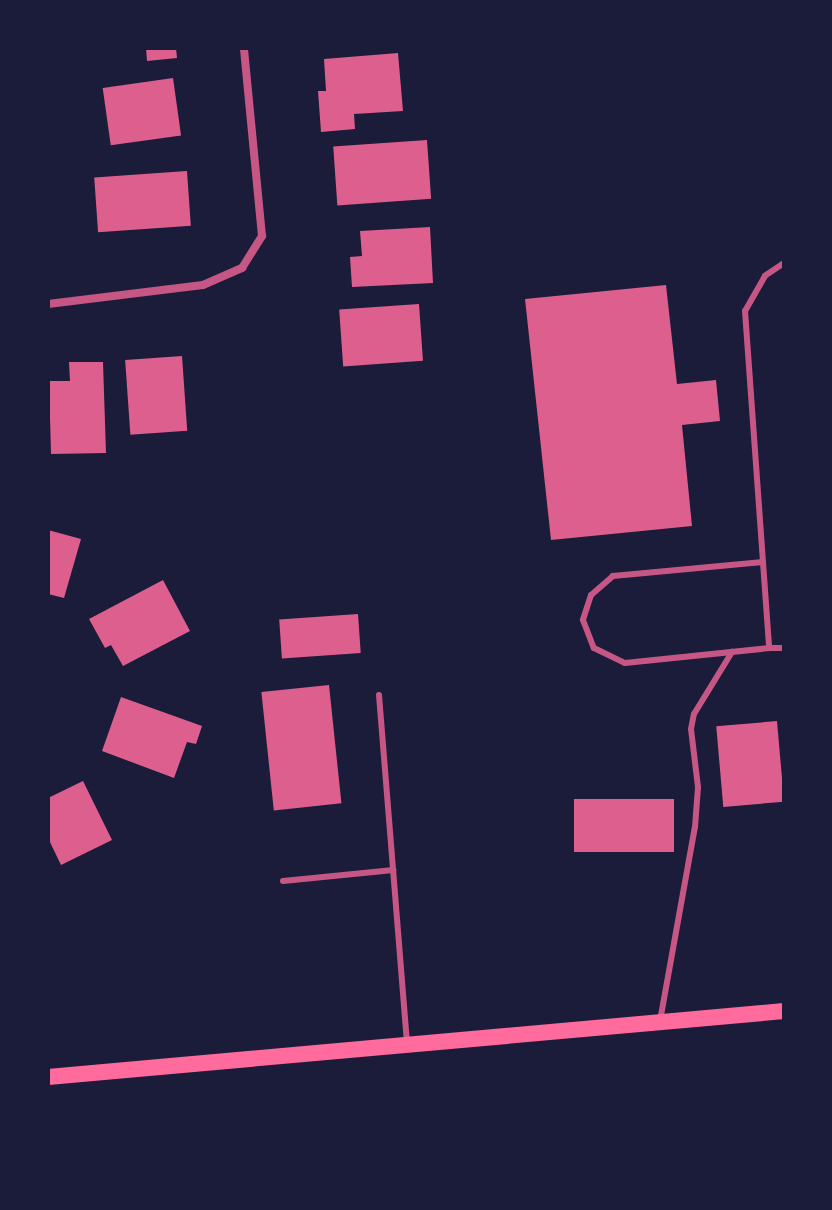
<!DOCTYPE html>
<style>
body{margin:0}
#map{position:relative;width:832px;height:1210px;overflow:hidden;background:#1b1b3a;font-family:Arial,sans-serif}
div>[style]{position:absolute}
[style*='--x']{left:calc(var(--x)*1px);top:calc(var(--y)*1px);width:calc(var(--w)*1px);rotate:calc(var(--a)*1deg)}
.building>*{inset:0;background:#dd5f8e;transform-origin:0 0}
.service>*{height:6px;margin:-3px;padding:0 3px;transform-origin:3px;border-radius:3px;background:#c65784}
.minor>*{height:8px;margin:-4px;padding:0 4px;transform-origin:4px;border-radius:4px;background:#c65784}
.secondary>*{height:16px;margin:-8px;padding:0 8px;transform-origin:8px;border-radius:8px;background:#ff6b9d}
span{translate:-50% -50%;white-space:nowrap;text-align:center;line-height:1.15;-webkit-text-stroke:8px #1b1b3a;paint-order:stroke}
.frame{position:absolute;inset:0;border:50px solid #1b1b3a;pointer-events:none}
</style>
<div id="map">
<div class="building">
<div style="clip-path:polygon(146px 48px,176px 48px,177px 58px,147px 61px)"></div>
<div style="clip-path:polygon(398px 53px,403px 111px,354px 114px,355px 129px,321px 132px,318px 91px,326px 91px,324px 59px)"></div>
<div style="left:173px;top:78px;width:58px;height:71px;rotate:82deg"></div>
<div style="left:427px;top:140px;width:59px;height:94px;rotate:86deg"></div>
<div style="left:187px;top:171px;width:55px;height:93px;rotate:86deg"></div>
<div style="clip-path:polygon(430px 227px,433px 283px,352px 287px,350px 257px,362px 256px,360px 231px)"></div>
<div style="clip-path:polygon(666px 285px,677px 384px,716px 380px,720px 421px,682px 425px,692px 526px,551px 540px,525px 299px)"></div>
<div style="left:419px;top:304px;width:57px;height:80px;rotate:86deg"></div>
<div style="left:182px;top:356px;width:75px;height:57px;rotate:86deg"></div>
<div style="clip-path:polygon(69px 362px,103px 362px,106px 453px,51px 454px,49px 381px,70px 381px)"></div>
<div style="clip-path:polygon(48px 530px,81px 539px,64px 598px,48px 594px)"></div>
<div style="clip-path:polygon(163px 580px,190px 631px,123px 666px,111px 645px,105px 648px,89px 619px)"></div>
<div style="left:358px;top:614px;width:39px;height:79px;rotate:86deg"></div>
<div style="left:329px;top:685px;width:119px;height:68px;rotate:84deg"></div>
<div style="clip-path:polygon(121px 697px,202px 726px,196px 744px,187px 742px,174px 778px,102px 751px)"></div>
<div style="left:777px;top:721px;width:81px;height:61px;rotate:85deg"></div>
<div style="clip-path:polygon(83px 781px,112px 840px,61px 865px,48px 838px,48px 798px)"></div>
<div style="left:574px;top:799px;width:100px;height:53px"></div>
</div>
<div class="service">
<div style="--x:784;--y:263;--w:23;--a:146"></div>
<div style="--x:765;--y:276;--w:40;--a:119.7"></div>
<div style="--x:745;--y:311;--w:338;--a:85.9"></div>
<div style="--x:769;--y:648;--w:15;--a:0"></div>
<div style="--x:763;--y:562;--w:151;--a:174.7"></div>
<div style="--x:613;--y:576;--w:29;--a:139"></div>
<div style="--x:591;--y:595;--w:26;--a:108"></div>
<div style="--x:583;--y:620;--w:30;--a:69"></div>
<div style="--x:594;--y:648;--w:34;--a:26"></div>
<div style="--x:625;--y:663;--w:145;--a:-5.9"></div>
<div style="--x:379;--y:695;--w:350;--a:85.4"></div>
<div style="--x:283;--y:881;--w:111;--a:-5.7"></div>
<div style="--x:660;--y:1021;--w:197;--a:-79.8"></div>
<div style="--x:695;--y:827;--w:40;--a:-85.7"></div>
<div style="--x:698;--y:787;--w:58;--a:-96.9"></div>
<div style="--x:691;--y:729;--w:15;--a:-79"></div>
<div style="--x:694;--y:714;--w:73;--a:-58.5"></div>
</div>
<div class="minor">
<div style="--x:48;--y:304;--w:156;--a:-7"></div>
<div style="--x:203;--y:285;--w:43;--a:-23.6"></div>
<div style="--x:242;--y:268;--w:38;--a:-58"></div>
<div style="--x:262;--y:236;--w:189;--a:-95.5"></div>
</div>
<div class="secondary">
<div style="--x:48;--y:1077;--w:739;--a:-5.12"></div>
</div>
<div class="frame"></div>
</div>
